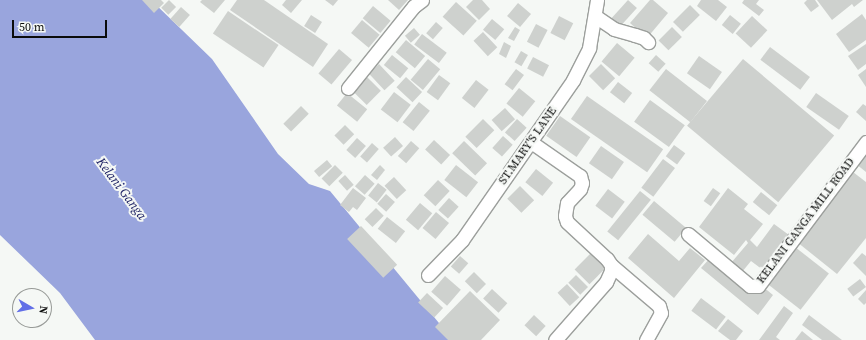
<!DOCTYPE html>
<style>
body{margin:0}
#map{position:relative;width:866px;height:340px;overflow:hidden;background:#f5f8f5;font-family:"Source Serif 4",serif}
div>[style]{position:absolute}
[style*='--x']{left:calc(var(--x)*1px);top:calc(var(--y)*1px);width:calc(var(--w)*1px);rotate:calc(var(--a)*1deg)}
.water>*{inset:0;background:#99a5dd}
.building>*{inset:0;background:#ced1ce;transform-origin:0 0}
.roads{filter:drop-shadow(1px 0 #9c9f9c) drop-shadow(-1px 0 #9c9f9c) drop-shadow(0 1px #9c9f9c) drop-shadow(0 -1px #9c9f9c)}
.minor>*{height:13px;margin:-6.5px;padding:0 6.5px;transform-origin:6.5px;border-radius:6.5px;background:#fff}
span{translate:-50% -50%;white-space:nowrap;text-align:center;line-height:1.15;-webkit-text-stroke:4px #f5f8f5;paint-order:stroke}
.street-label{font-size:12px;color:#0b0c0b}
.water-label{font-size:13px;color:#222667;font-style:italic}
.north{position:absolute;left:12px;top:288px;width:40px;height:40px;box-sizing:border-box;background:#f5f8f5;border:1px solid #979a97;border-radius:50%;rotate:99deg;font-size:11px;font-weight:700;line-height:16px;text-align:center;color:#0b0c0b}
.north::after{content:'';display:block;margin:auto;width:14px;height:18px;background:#626fe7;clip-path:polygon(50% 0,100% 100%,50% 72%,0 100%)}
.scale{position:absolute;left:12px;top:20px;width:95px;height:18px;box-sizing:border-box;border:2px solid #0b0c0b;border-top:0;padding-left:5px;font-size:12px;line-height:14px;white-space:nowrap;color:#0b0c0b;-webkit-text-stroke:3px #f5f8f5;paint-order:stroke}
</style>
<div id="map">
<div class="water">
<div style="clip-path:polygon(0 0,151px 0,212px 59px,278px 154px,309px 184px,330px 191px,453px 340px,95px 340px,60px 293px,0 235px)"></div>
</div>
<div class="building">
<div style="clip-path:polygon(142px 0,161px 0,164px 3px,154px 13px)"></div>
<div style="left:169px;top:0;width:10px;height:11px;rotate:45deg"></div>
<div style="clip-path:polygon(202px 0,225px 0,214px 13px,200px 2px)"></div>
<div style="clip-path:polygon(237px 0,264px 0,328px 44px,313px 67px,230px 10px)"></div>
<div style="clip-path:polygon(286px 0,302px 0,291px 13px,282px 5px)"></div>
<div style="clip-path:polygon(325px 0,338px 0,333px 6px)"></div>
<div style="clip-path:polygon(388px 0,408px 0,399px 10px)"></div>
<div style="clip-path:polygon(473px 0,482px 0,490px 9px,479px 20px,466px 7px)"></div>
<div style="left:628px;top:0;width:12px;height:25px;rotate:42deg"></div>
<div style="clip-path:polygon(650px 0,653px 0,668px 13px,647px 38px,630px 23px)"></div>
<div style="clip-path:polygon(701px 0,718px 0,727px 7px,716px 21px,697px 6px)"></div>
<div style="clip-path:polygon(744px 0,759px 0,756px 4px,764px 10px,759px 16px,742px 3px)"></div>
<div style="clip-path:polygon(807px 0,815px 0,819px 6px,811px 12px,804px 3px)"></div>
<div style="clip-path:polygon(817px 0,863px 0,854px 7px,852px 4px,832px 20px)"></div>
<div style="left:456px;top:2px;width:28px;height:20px;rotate:42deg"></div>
<div style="left:518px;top:3px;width:17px;height:17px;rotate:40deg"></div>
<div style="left:690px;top:5px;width:14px;height:24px;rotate:45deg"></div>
<div style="left:373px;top:6px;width:23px;height:16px;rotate:40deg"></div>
<div style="left:181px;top:7px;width:12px;height:16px;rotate:42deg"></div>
<div style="left:228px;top:11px;width:61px;height:27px;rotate:34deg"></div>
<div style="clip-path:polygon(862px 14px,866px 20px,866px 40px,849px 52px,836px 34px)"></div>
<div style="left:311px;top:15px;width:13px;height:13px;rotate:32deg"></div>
<div style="left:730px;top:15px;width:14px;height:13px;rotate:39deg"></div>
<div style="left:559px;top:16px;width:16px;height:19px;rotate:27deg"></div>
<div style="left:752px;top:16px;width:21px;height:24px;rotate:43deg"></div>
<div style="left:492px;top:19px;width:16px;height:14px;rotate:40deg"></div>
<div style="left:362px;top:20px;width:23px;height:17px;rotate:40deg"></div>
<div style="left:436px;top:22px;width:9px;height:15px;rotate:41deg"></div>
<div style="left:536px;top:24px;width:13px;height:20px;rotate:27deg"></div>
<div style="clip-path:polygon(515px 27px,520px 30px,514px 41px,508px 38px)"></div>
<div style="left:672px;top:27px;width:14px;height:19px;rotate:45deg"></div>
<div style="left:414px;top:28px;width:9px;height:12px;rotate:49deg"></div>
<div style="left:483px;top:32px;width:21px;height:13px;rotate:47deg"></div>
<div style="left:422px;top:34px;width:31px;height:13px;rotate:37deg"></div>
<div style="left:406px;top:40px;width:25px;height:16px;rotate:40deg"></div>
<div style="clip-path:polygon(504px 42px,511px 46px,506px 58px,499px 54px)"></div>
<div style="left:617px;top:43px;width:23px;height:24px;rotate:40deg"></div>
<div style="clip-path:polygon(866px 44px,866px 64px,858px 70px,848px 56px)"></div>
<div style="left:770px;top:47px;width:50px;height:16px;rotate:37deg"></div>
<div style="left:339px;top:49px;width:17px;height:32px;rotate:40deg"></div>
<div style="left:521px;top:51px;width:8px;height:13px;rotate:30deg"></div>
<div style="left:392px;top:55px;width:21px;height:13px;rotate:39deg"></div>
<div style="left:656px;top:55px;width:13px;height:11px;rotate:42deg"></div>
<div style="left:699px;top:56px;width:28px;height:21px;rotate:35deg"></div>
<div style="left:533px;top:57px;width:18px;height:13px;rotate:27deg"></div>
<div style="left:428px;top:59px;width:16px;height:27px;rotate:40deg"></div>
<div style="left:743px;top:59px;width:119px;height:87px;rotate:40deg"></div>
<div style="left:379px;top:64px;width:23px;height:14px;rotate:47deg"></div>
<div style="left:601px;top:64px;width:20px;height:17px;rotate:45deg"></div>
<div style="left:516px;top:69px;width:10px;height:19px;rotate:37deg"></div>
<div style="left:666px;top:69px;width:52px;height:27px;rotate:38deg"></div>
<div style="clip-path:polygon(866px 69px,866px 87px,858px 75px)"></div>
<div style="left:439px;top:75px;width:14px;height:21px;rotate:36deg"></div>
<div style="left:366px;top:76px;width:21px;height:20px;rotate:45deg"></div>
<div style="left:406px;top:77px;width:22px;height:14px;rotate:43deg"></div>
<div style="left:476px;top:80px;width:16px;height:23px;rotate:38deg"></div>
<div style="left:618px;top:82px;width:18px;height:13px;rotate:38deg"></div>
<div style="left:519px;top:88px;width:21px;height:20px;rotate:39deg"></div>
<div style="left:394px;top:92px;width:21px;height:22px;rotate:37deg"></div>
<div style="left:347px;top:93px;width:26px;height:16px;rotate:39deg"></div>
<div style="left:816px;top:93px;width:40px;height:17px;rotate:35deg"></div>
<div style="left:587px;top:96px;width:93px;height:28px;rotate:35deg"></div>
<div style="left:650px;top:100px;width:43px;height:27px;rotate:36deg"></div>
<div style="left:419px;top:102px;width:14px;height:26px;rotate:39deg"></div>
<div style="clip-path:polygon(863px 104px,866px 106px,866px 121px,856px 112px)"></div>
<div style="left:301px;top:106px;width:11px;height:25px;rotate:45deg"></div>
<div style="left:505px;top:108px;width:15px;height:18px;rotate:48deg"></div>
<div style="left:560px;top:116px;width:37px;height:24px;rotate:35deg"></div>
<div style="left:483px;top:119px;width:16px;height:25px;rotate:45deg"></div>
<div style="left:517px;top:119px;width:13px;height:18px;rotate:42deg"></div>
<div style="left:345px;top:125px;width:13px;height:15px;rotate:45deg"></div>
<div style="left:503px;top:136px;width:13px;height:16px;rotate:42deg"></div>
<div style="left:395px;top:137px;width:12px;height:16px;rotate:48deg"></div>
<div style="left:357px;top:138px;width:12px;height:16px;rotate:42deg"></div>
<div style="left:434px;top:140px;width:22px;height:13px;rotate:43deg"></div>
<div style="left:411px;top:141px;width:11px;height:20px;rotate:41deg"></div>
<div style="left:464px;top:141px;width:32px;height:17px;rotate:44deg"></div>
<div style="left:372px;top:143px;width:9px;height:18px;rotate:41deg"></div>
<div style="left:674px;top:145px;width:14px;height:14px;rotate:36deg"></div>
<div style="left:601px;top:146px;width:28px;height:21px;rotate:35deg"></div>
<div style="clip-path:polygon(866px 152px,866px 172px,856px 164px)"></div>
<div style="left:663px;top:159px;width:15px;height:36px;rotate:37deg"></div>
<div style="left:327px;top:160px;width:8px;height:17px;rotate:50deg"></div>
<div style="left:335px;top:165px;width:11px;height:19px;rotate:45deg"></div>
<div style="clip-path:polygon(380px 165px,385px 170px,377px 180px,371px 175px)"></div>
<div style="left:456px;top:165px;width:28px;height:19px;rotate:38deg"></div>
<div style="left:536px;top:169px;width:22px;height:17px;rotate:39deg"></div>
<div style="clip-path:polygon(853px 172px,866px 182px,866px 238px,837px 274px,797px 242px)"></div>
<div style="left:345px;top:175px;width:13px;height:9px;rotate:48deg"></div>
<div style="left:365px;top:175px;width:13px;height:15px;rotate:42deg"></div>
<div style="left:394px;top:177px;width:18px;height:13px;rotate:47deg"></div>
<div style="left:438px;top:180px;width:16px;height:21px;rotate:43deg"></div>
<div style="left:378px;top:183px;width:11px;height:16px;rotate:38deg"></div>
<div style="left:520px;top:186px;width:20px;height:18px;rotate:45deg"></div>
<div style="clip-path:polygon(353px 188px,366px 198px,357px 210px,353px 207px,349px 212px,340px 205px)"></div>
<div style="left:713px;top:188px;width:9px;height:16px;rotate:36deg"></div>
<div style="clip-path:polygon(728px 188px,748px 204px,744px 209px,763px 224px,750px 240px,757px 247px,774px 224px,789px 235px,763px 270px,751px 261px,742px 272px,731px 263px,748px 243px,746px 240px,734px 255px,699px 227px)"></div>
<div style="left:608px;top:189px;width:21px;height:21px;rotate:37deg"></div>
<div style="left:640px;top:191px;width:14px;height:52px;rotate:39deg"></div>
<div style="left:761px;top:192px;width:21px;height:13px;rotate:39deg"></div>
<div style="left:386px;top:194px;width:12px;height:13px;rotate:42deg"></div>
<div style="left:449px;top:198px;width:13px;height:16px;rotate:42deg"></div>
<div style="left:654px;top:201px;width:42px;height:18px;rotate:40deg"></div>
<div style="left:420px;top:203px;width:16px;height:22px;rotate:40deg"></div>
<div style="left:376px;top:208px;width:11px;height:16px;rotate:45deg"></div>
<div style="left:436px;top:212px;width:17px;height:21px;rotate:40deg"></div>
<div style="left:387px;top:217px;width:23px;height:15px;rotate:38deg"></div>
<div style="left:361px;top:226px;width:53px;height:19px;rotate:47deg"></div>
<div style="clip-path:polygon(648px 234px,679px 261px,690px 248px,705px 260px,674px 298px,628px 258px)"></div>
<div style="left:795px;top:247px;width:43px;height:46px;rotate:38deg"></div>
<div style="left:593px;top:251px;width:21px;height:26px;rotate:45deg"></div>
<div style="clip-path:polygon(862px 253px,866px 256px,866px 276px,853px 263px)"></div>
<div style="left:460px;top:256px;width:11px;height:14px;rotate:41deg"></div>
<div style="clip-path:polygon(711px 257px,756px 294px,762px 286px,773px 295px,758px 315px,701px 268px)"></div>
<div style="left:474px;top:272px;width:17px;height:13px;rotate:45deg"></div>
<div style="left:576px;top:275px;width:17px;height:11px;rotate:45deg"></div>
<div style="left:445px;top:276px;width:21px;height:21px;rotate:41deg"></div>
<div style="left:860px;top:279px;width:10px;height:16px;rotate:53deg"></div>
<div style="left:567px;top:284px;width:18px;height:13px;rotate:47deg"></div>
<div style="left:492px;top:289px;width:21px;height:13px;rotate:43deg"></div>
<div style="clip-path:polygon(866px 290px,866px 303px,864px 305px,858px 299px)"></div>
<div style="clip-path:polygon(470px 291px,500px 320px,481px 340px,448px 340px,435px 327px)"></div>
<div style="left:427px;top:293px;width:22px;height:13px;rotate:43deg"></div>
<div style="left:701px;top:298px;width:31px;height:16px;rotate:37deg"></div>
<div style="clip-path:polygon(784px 306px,793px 313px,776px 337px,780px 340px,759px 340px)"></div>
<div style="left:534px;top:315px;width:16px;height:14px;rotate:43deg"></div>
<div style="clip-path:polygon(809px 315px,842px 340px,822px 340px,802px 325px)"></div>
<div style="clip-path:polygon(728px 319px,743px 331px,736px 340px,730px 340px,718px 331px)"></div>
<div style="clip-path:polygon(802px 331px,813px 340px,795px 340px)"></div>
</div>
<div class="roads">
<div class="minor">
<div style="--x:595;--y:16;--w:23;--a:34"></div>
<div style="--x:614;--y:29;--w:22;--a:16"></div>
<div style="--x:635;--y:35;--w:9;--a:18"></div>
<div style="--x:644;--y:38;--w:6;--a:45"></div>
<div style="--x:348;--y:88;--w:105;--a:-51.2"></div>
<div style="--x:414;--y:6;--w:10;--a:-37"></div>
<div style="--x:531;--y:142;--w:60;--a:34.8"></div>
<div style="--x:580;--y:176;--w:7;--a:74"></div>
<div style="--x:582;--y:183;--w:6;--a:108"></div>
<div style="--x:580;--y:189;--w:19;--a:133"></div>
<div style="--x:567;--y:203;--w:13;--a:99"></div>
<div style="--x:565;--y:216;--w:6;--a:72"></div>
<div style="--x:567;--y:222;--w:54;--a:42.8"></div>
<div style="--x:607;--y:259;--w:7;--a:56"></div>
<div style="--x:611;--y:265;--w:6;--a:90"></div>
<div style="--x:611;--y:271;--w:12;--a:114"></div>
<div style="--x:606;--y:282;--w:77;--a:131.3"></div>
<div style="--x:688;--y:234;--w:81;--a:40"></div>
<div style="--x:750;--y:286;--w:8;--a:0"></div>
<div style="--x:758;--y:286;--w:180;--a:-53.1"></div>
<div style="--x:611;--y:265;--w:63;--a:40.5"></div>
<div style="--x:659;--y:306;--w:7;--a:74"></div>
<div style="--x:661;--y:313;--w:31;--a:119"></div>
<div style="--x:428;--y:275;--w:49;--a:-45.8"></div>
<div style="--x:462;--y:240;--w:195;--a:-55.2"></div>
<div style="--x:573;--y:80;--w:36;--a:-63"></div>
<div style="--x:589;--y:48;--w:49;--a:-80.5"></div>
</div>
</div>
<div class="street-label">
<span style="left:528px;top:146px;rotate:-55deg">ST.MARY'S LANE</span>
<span style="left:806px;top:221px;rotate:-53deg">KELANI GANGA MILL ROAD</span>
</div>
<div class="water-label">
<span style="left:121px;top:189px;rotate:53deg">Kelani Ganga</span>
</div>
<div class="north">N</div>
<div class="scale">50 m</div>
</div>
